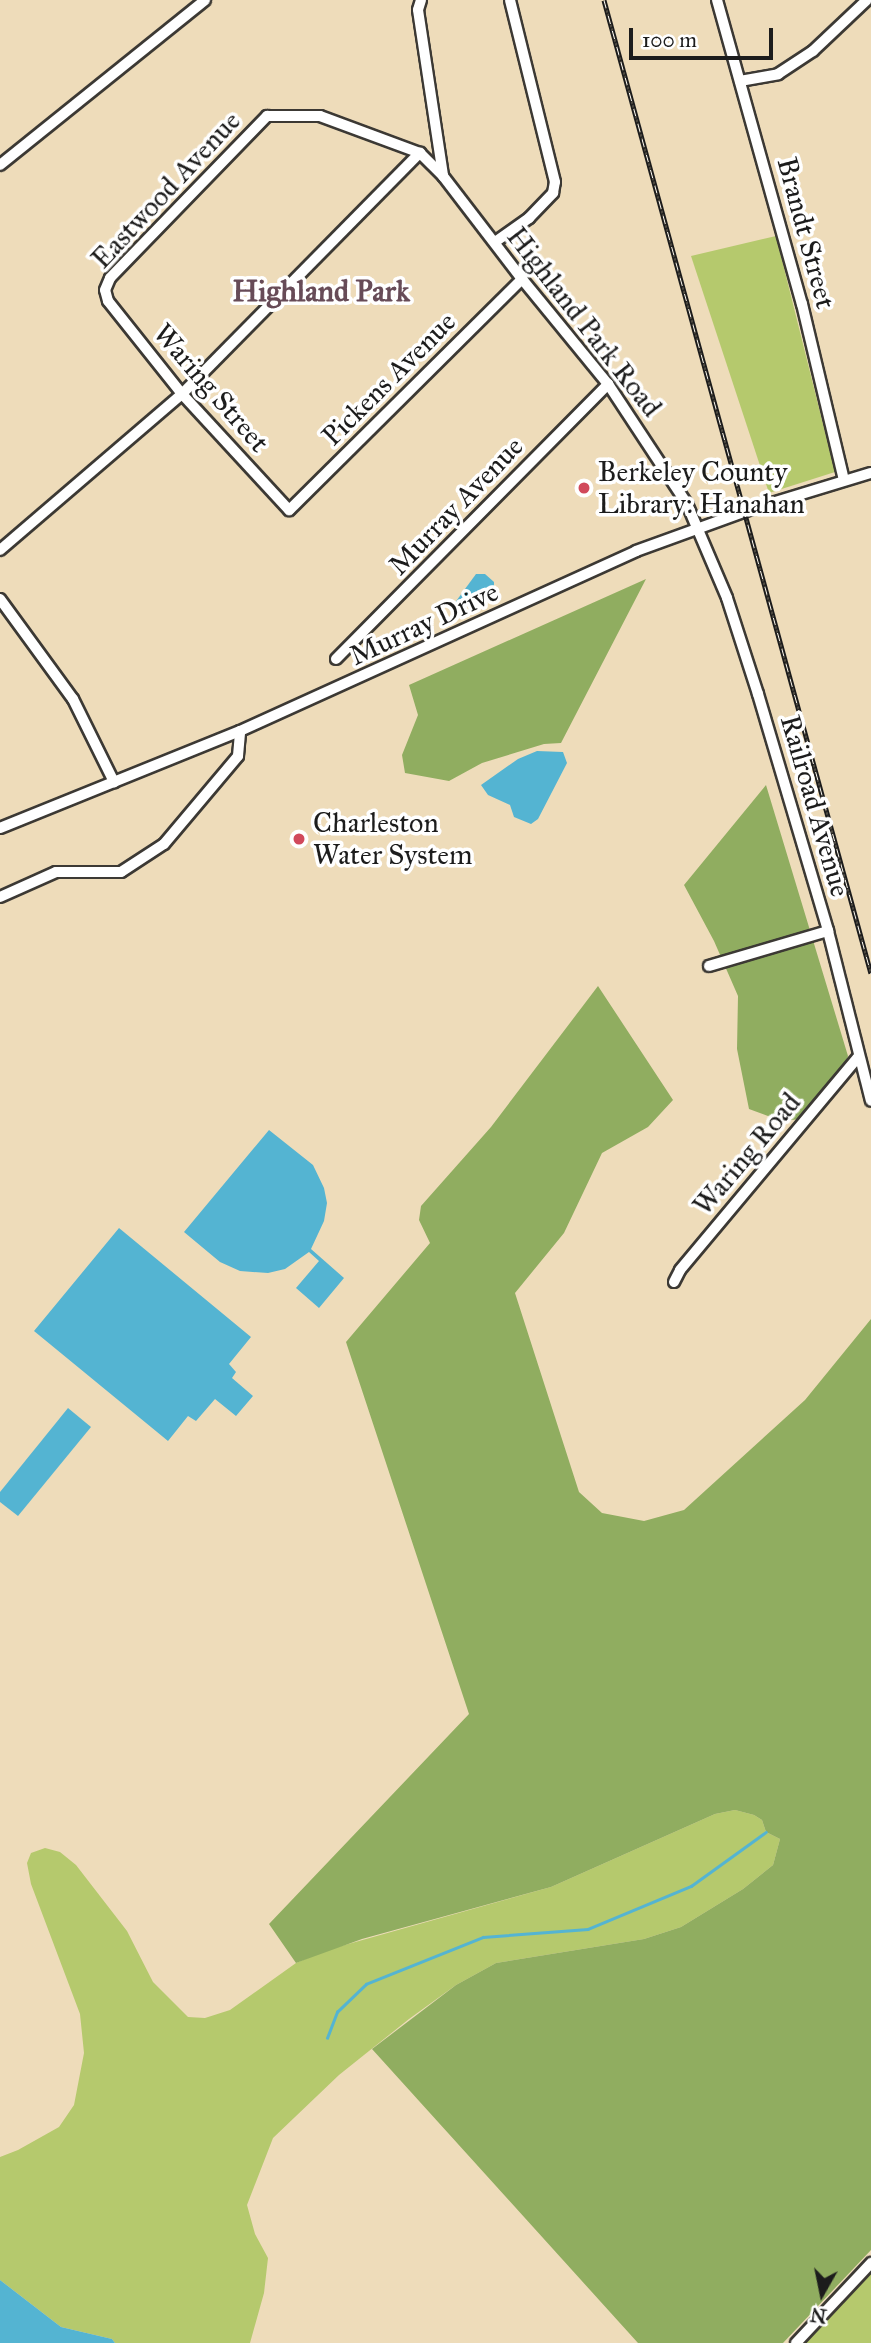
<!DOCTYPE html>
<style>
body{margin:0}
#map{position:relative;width:871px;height:2343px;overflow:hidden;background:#eedcba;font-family:"IM FELL Great Primer",serif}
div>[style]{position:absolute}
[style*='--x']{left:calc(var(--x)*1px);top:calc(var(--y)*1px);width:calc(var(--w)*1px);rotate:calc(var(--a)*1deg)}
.green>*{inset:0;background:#b5c96d}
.forest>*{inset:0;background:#90ad60}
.water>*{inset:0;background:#54b4d2}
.stream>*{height:2.5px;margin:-1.25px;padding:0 1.25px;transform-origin:1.25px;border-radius:1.25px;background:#54b4d2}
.roads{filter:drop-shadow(2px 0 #3c3934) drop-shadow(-2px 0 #3c3934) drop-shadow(0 2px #3c3934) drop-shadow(0 -2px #3c3934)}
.minor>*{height:10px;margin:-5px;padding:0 5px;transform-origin:5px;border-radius:5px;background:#fff}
.rail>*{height:5px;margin-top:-2.5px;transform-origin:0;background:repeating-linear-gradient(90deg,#fff 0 8px,#1c1c1c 0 16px);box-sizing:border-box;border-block:2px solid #1c1c1c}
.dots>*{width:19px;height:19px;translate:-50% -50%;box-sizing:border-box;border:4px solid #fff;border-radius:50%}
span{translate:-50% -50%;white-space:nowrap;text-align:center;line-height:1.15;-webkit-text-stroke:7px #fff;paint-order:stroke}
.street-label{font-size:28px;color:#1c1c1c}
.poi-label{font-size:28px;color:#1c1c1c}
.left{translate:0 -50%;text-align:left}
.neighbourhood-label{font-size:30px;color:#674b57;font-weight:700}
.north{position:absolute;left:787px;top:2259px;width:70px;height:70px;-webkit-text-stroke:5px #fff;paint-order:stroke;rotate:189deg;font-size:19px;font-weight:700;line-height:28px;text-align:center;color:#1c1c1c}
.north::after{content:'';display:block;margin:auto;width:24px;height:32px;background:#1c1c1c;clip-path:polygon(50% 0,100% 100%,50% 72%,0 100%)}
.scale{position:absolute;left:629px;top:28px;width:144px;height:32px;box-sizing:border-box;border:4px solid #1c1c1c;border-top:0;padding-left:9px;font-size:21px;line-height:24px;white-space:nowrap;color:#1c1c1c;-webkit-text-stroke:5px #fff;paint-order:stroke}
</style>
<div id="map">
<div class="green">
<div style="clip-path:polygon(776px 236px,835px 472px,769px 493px,691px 256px)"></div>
<div style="clip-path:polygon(735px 1810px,754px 1815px,762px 1820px,766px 1832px,780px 1839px,773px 1865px,743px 1889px,681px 1927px,644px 1939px,496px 1963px,456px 1985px,409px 2019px,339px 2075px,273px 2138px,247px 2205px,255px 2234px,268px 2258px,264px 2293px,250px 2343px,115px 2343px,112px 2339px,61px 2327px,0 2280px,0 2157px,18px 2150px,59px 2127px,74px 2105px,84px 2053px,80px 2014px,31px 1884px,27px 1863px,31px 1853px,45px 1848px,60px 1852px,76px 1865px,127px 1931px,153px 1982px,188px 2017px,205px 2018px,230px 2010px,296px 1963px,327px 1950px,551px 1887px,715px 1814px)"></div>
<div style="clip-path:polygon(871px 2263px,871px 2343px,796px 2343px)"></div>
</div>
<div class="forest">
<div style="clip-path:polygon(646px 579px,561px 743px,544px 744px,482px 763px,449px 781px,405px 773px,402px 755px,418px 715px,409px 685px)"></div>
<div style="clip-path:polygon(766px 785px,848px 1056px,846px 1063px,799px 1119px,792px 1120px,776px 1119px,749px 1109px,737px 1049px,738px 996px,714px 941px,684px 885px)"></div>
<div style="clip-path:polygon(598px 986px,673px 1100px,648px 1127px,602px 1153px,564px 1233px,515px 1293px,579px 1492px,602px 1513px,644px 1521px,684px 1510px,805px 1400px,871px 1319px,871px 2250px,783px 2343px,638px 2343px,372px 2049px,456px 1985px,496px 1963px,644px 1939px,681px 1927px,743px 1889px,773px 1865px,780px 1839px,766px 1832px,762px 1820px,754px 1815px,735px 1810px,715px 1814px,551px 1887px,362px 1939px,296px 1963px,269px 1924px,469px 1714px,346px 1342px,430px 1243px,419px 1220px,421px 1206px,491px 1127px)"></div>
</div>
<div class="water">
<div style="clip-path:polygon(476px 574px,485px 574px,494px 582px,494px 586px,458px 607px,454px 604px)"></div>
<div style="clip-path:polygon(537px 751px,563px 752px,567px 763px,538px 819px,531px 824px,514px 817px,510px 805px,488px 795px,481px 785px,518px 759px)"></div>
<div style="clip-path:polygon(269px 1130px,313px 1165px,324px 1188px,327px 1203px,324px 1221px,311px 1249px,344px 1278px,319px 1308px,296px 1288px,319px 1261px,309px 1252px,285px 1269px,268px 1273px,240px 1271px,220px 1262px,184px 1232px)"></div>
<div style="clip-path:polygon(119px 1228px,251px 1337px,229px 1364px,236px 1372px,232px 1378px,253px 1396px,236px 1416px,215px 1399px,196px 1421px,188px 1416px,168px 1441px,34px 1331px)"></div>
<div style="clip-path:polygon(68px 1408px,91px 1427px,18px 1516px,0 1502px,0 1492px)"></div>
<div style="clip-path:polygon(0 2280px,61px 2327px,112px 2339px,115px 2343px,0 2343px)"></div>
</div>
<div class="stream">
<div style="--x:327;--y:2038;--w:28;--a:-69"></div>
<div style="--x:337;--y:2012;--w:40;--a:-44"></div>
<div style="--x:366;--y:1984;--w:126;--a:-21.9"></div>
<div style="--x:483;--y:1937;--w:105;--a:-4.4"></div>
<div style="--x:588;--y:1929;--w:112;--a:-22.7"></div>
<div style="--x:691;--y:1886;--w:92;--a:-35.8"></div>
</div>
<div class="roads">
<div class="minor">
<div style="--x:421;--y:0;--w:10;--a:107"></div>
<div style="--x:418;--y:10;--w:168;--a:81.4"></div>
<div style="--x:717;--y:0;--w:316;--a:74.4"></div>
<div style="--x:802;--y:304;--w:181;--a:76.6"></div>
<div style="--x:740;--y:81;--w:39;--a:-10"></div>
<div style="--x:778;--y:74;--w:42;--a:-33.3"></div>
<div style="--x:813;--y:51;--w:74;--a:-43.4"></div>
<div style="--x:0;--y:165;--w:263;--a:-38.8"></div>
<div style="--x:495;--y:242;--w:42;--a:-35.2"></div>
<div style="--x:529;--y:218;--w:35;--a:-46"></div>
<div style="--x:553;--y:193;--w:11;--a:-80"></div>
<div style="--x:555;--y:182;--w:187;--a:-103.9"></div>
<div style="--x:522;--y:279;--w:328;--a:135.2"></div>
<div style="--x:289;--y:510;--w:158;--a:-132.7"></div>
<div style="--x:182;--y:394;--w:119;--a:-128.5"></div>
<div style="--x:108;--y:301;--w:11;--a:-105"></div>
<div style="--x:105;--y:290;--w:13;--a:-67"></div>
<div style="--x:110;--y:278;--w:226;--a:-45.9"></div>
<div style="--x:267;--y:116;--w:53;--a:0"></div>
<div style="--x:320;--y:116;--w:107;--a:20.3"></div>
<div style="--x:420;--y:153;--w:33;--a:45"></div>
<div style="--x:443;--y:176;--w:130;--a:52.5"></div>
<div style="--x:522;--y:279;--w:136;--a:50.7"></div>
<div style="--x:608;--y:384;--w:144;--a:56.6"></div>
<div style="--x:687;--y:504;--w:102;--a:66.9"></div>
<div style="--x:727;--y:598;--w:101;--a:72.1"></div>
<div style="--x:758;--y:694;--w:247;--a:73.5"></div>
<div style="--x:828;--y:931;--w:175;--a:75.8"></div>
<div style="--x:0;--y:550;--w:240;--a:-40.6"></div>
<div style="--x:182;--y:394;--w:339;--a:-45.4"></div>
<div style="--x:0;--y:599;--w:124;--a:53.9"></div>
<div style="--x:73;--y:699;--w:93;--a:63.7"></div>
<div style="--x:336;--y:659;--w:387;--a:-45.3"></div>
<div style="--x:0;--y:828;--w:259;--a:-22"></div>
<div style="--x:240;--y:731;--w:435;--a:-24.4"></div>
<div style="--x:636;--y:551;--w:120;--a:-19.9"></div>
<div style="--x:749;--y:510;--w:127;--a:-16.9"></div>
<div style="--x:0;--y:897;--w:61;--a:-24.1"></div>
<div style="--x:56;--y:872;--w:65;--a:0"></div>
<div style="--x:121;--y:872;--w:51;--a:-33.1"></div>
<div style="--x:164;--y:844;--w:115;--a:-49.9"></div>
<div style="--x:238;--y:756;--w:25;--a:-85"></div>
<div style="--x:709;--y:966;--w:124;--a:-16.4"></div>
<div style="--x:674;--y:1282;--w:13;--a:-63"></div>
<div style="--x:680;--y:1270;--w:279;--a:-50.1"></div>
<div style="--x:796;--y:2343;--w:110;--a:-46.8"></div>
</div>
</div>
<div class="rail">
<div style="--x:604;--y:0;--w:1009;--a:74.66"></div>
</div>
<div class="dots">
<div style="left:584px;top:488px;background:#d1495b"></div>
<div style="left:299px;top:839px;background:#d1495b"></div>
</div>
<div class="street-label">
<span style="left:166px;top:190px;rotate:-47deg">Eastwood Avenue</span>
<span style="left:806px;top:233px;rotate:75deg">Brandt Street</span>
<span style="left:584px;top:322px;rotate:52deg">Highland Park Road</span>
<span style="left:389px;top:379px;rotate:-45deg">Pickens Avenue</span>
<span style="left:211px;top:388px;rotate:49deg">Waring Street</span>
<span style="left:456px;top:506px;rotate:-46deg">Murray Avenue</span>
<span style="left:424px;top:624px;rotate:-25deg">Murray Drive</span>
<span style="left:815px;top:806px;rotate:74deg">Railroad Avenue</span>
<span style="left:747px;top:1154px;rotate:-50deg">Waring Road</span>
</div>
<div class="poi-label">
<span class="left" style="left:598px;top:488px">Berkeley County<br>Library: Hanahan</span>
<span class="left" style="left:313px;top:839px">Charleston<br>Water System</span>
</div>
<div class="neighbourhood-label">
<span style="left:321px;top:291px">Highland Park</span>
</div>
<div class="north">N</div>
<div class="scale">100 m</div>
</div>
